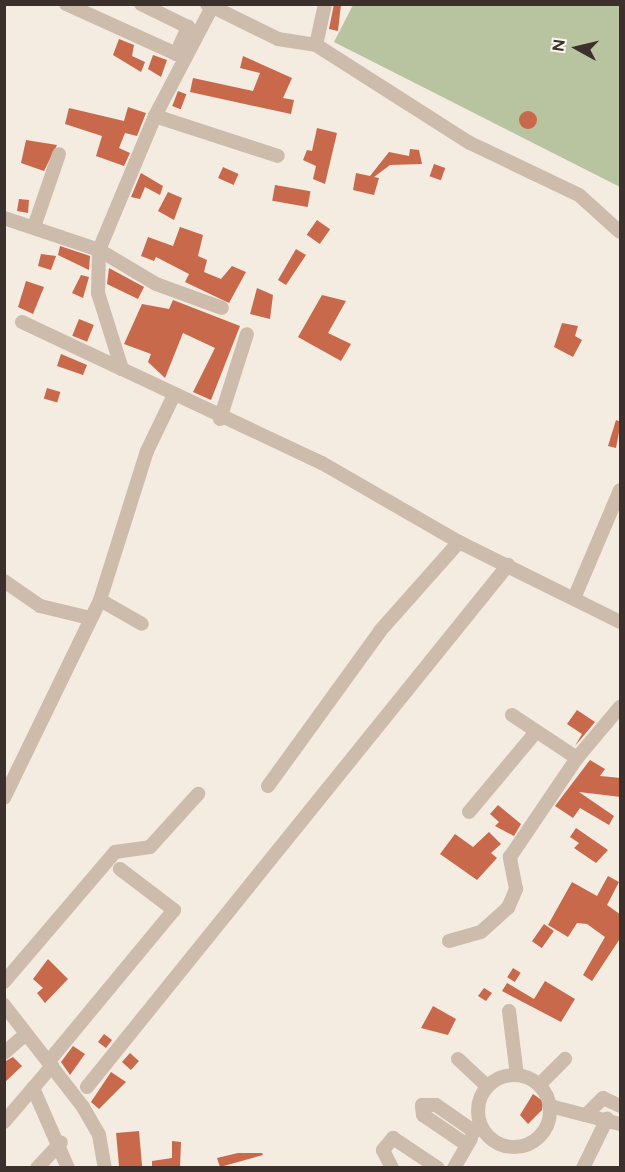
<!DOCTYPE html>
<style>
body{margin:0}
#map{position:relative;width:625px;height:1172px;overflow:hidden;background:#f4ebe1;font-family:Figtree,sans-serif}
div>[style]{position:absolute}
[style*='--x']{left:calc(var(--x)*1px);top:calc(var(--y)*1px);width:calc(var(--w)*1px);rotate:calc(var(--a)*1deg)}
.green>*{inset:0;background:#b8c4a0}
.building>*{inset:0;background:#c8694b;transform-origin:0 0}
.round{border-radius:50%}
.minor>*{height:14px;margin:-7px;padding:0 7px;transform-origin:7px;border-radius:7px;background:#cdbbac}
.minor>.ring{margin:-7px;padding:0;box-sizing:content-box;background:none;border:14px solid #cdbbac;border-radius:50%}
span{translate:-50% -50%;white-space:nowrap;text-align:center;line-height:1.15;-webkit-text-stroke:5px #fbf5ee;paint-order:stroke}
.frame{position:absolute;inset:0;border:6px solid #3b302b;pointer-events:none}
.north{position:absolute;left:547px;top:18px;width:60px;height:60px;-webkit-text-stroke:4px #fbf5ee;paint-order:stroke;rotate:278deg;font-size:16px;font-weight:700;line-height:24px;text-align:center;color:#3b302b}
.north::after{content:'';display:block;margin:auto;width:21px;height:27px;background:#3b302b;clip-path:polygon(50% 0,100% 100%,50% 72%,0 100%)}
</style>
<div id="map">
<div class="green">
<div style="clip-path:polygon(353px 5px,620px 5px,620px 187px,334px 42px)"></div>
</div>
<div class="building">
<div style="clip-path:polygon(334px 4px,341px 4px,338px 31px,329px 29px)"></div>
<div style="clip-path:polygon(119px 39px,134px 45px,132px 56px,145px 62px,141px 72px,113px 55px)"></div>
<div style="clip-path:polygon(153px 55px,167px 60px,161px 77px,148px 69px)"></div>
<div style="clip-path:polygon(243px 56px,292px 78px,283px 98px,294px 100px,291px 114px,190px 92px,193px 78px,253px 91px,260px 73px,240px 68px)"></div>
<div style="left:178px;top:91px;width:9px;height:16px;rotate:21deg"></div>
<div style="clip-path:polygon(128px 107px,146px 113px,137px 136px,125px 133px,119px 148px,130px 153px,124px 166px,96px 156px,102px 136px,65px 124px,69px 108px,124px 121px)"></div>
<div class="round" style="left:519px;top:111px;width:18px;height:18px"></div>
<div style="clip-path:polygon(317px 128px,337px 133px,325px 184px,313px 179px,316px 166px,303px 160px,307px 150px,312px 151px)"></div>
<div style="clip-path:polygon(26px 140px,57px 145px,44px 171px,21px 163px)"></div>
<div style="clip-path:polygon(410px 149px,419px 150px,422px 164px,390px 165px,374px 177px,379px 178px,374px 195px,353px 190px,356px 173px,370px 176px,389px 152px,409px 156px)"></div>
<div style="left:434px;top:164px;width:12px;height:13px;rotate:20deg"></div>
<div style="left:223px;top:167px;width:17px;height:12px;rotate:24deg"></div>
<div style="clip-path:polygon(141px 173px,163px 186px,160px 195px,145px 187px,140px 199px,131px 197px)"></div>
<div style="left:275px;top:185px;width:36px;height:16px;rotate:10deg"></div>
<div style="clip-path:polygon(168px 192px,182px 198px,174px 220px,158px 211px)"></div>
<div style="clip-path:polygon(19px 199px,29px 200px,28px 213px,17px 211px)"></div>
<div style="left:317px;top:220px;width:16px;height:18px;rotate:35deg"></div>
<div style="clip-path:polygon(180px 227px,203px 235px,198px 256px,207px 260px,204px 272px,221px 279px,232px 266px,246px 272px,229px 303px,185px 282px,189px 274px,156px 257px,154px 261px,141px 256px,148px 237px,173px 246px)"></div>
<div style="clip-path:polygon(60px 246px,90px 256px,89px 270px,58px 255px)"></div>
<div style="clip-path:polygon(296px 249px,306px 255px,286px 285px,278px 280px)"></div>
<div style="clip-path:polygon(41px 254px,56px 256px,51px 270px,38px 266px)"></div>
<div style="clip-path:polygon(109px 268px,144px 287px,138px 299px,107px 284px)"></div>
<div style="clip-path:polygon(81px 275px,89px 277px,83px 298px,72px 293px)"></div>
<div style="clip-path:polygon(26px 281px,44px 287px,33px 314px,18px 307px)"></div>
<div style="clip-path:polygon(257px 288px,273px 295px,270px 319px,250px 314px)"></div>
<div style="clip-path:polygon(322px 295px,346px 301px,328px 333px,351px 344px,341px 361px,298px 337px)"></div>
<div style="clip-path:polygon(173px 300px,240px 326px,211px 400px,193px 392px,215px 348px,183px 333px,165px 378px,148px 362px,151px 354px,124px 344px,142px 304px,169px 309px)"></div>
<div style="left:79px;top:319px;width:16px;height:18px;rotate:22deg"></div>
<div style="clip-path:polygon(562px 323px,578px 326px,575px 336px,582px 340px,573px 357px,554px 347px)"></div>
<div style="clip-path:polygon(61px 354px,87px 365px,83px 375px,57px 366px)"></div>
<div style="left:47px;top:388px;width:14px;height:11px;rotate:17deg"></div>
<div style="clip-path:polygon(616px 420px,621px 422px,616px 448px,608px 446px)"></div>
<div style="clip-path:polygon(577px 710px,595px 722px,575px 746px,582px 734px,567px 724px)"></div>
<div style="clip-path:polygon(590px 760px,605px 769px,600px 776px,621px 778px,621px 797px,579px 792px,614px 816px,609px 825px,580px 808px,573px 818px,555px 806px)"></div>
<div style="clip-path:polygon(498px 805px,521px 824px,514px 836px,495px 826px,499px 822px,490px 814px)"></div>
<div style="clip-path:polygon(576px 828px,608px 850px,596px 863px,574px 848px,579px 843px,570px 837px)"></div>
<div style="clip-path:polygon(489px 832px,501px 844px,491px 853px,497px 858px,477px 880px,440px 854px,455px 834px,473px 847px)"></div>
<div style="clip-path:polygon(608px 876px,619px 882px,607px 905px,621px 915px,621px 937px,592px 981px,583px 975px,605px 937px,587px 924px,577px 923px,568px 937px,548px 925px,572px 882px,597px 896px)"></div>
<div style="left:544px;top:924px;width:12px;height:21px;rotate:35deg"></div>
<div style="clip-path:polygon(48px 959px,68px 979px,45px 1003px,37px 993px,43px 988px,33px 979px)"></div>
<div style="left:513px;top:968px;width:9px;height:11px;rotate:32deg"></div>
<div style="clip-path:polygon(545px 981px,575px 999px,561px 1022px,502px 991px,507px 983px,534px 999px)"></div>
<div style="clip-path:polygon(484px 988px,492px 993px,486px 1001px,478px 996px)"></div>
<div style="clip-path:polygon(433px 1006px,456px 1019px,448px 1035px,421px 1028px)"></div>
<div style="left:104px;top:1034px;width:10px;height:10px;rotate:37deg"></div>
<div style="clip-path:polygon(73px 1046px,85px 1054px,70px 1075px,61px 1062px)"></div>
<div style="left:130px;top:1053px;width:12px;height:12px;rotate:42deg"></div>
<div style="clip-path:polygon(13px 1057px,22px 1066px,4px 1083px,4px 1062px)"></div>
<div style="clip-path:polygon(111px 1072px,126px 1082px,99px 1109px,91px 1102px)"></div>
<div style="clip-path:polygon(533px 1094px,543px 1101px,542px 1110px,528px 1124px,520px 1115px)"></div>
<div style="left:139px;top:1131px;width:36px;height:23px;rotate:85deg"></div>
<div style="clip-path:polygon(172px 1141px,181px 1142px,180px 1167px,152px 1166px,152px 1161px,172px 1158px)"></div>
<div style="clip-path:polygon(238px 1153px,262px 1153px,263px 1155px,220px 1167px,217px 1158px)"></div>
</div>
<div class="minor">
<div style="--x:66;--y:4;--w:121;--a:24.4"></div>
<div style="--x:176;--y:54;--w:30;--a:-66"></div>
<div style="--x:188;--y:27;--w:52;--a:-153.9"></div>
<div style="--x:207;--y:4;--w:79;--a:26.2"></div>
<div style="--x:278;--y:39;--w:38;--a:9"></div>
<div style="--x:316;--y:45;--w:183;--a:32.5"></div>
<div style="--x:470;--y:143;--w:121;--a:25.5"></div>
<div style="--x:579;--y:195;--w:55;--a:42.1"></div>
<div style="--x:212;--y:7;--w:123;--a:117.6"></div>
<div style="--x:155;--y:116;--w:145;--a:112.7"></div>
<div style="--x:99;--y:250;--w:43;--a:91.3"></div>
<div style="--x:98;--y:293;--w:80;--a:72.5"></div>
<div style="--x:122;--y:369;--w:221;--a:25.2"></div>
<div style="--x:322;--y:463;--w:158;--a:30"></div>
<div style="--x:459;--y:542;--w:180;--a:26.4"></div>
<div style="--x:316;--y:45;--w:42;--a:-77.6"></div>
<div style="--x:155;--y:116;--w:129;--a:18"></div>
<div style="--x:4;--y:218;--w:100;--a:18.6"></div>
<div style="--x:99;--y:250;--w:66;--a:30.8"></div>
<div style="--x:156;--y:284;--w:70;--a:20"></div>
<div style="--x:34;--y:227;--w:77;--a:-71.1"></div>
<div style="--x:22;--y:322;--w:110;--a:25.2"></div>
<div style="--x:220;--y:419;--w:89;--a:-72.4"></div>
<div style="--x:4;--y:581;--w:44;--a:34.8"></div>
<div style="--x:40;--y:606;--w:51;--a:13.5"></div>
<div style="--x:575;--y:596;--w:115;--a:-67"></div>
<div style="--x:100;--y:600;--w:48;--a:29.7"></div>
<div style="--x:512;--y:715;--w:78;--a:33.5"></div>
<div style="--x:577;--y:758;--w:67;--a:-49.9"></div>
<div style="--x:268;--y:786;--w:191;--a:-54.1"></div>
<div style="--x:380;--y:631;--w:119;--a:-48.4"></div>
<div style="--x:4;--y:798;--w:220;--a:-64.1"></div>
<div style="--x:100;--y:600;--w:156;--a:-72.5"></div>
<div style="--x:147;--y:451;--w:60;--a:-64.3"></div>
<div style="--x:469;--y:812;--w:104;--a:-50.1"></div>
<div style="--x:449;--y:941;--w:33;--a:-16"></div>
<div style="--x:481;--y:932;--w:36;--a:-42"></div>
<div style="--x:508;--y:908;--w:21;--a:-67"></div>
<div style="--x:516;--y:889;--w:33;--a:-101"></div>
<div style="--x:510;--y:857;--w:120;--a:-55.9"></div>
<div style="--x:4;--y:982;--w:171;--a:-49.5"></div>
<div style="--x:115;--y:852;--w:35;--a:-8"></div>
<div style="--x:150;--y:847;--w:72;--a:-47.8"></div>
<div style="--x:4;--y:1005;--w:129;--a:52.2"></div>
<div style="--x:83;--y:1107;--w:32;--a:60"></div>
<div style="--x:99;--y:1135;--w:34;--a:80"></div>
<div style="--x:509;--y:1011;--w:64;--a:82.9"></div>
<div style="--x:4;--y:1053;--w:29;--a:-41"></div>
<div style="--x:458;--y:1059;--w:40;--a:43"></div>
<div style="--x:49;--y:1061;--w:196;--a:-50.4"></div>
<div style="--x:174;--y:910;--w:68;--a:-142.8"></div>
<div class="ring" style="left:478px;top:1075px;width:58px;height:58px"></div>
<div style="--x:539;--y:1085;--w:37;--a:-45"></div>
<div style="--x:87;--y:1087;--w:671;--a:-51.11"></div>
<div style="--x:33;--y:1088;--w:87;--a:66.4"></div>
<div style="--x:550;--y:1106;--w:72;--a:14.4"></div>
<div style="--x:586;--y:1115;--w:24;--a:-45"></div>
<div style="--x:603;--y:1098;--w:19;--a:25"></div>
<div style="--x:4;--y:1122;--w:74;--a:-49.4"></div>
<div style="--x:467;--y:1145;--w:53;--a:-145.7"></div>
<div style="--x:423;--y:1115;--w:10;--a:-96"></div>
<div style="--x:422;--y:1105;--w:14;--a:0"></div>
<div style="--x:436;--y:1105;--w:47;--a:34.7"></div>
<div style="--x:37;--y:1168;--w:35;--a:-47"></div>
<div style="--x:392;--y:1168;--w:20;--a:-117"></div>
<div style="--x:383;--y:1150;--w:16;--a:-50"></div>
<div style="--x:393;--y:1138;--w:54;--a:33.7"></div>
<div style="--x:454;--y:1168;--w:34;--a:-60"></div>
<div style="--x:583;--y:1168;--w:55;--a:-63.9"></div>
</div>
<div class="frame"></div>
<div class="north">N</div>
</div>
